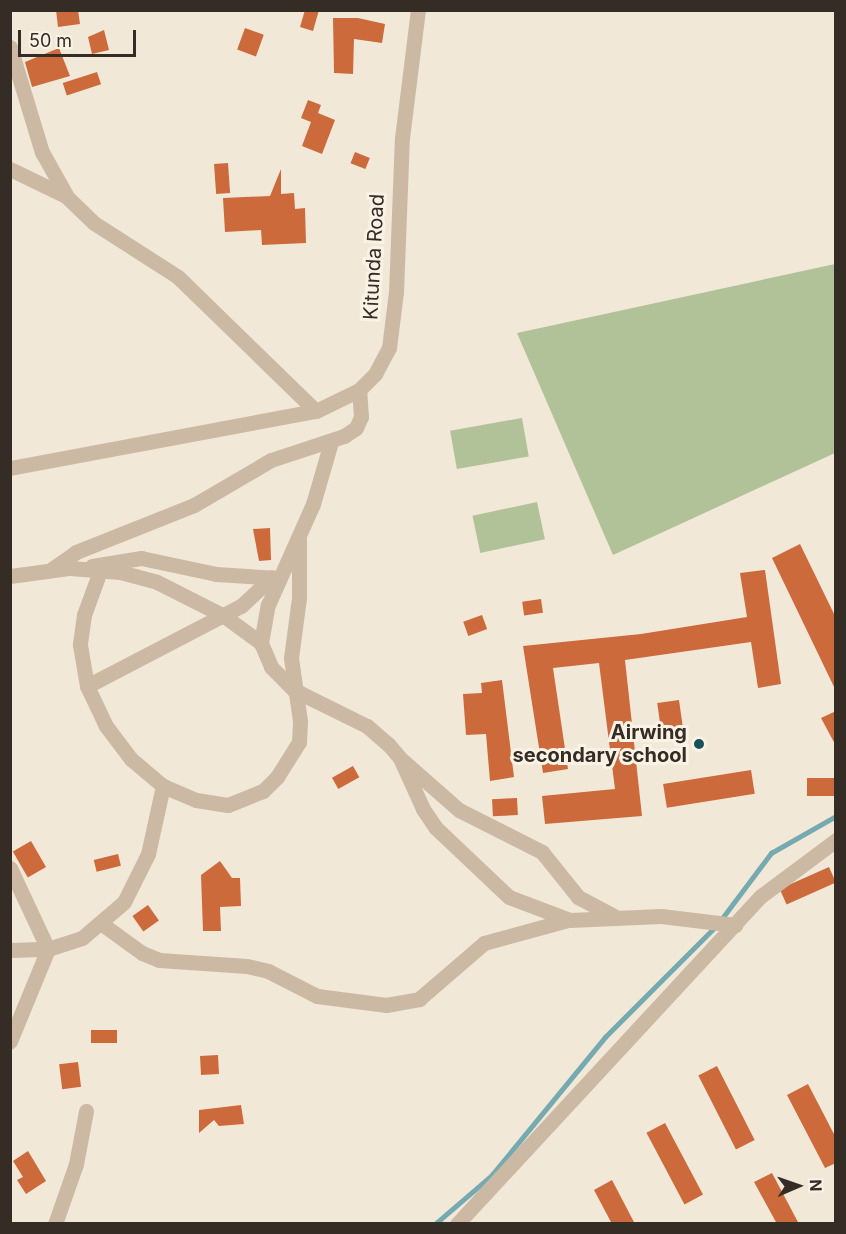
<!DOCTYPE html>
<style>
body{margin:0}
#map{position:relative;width:846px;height:1234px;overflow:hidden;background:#f2e8d8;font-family:Inter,sans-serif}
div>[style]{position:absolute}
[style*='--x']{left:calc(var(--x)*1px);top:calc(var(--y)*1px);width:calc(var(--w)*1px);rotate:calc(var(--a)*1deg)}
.green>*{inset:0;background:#b1c298;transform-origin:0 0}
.stream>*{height:4.5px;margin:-2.25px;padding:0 2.25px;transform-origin:2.25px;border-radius:2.25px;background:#76aab1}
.building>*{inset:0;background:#cc6a3c;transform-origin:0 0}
.minor>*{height:15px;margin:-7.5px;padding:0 7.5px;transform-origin:7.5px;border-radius:7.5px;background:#cbb9a4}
.dots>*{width:16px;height:16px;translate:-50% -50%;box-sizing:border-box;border:3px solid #faf2e5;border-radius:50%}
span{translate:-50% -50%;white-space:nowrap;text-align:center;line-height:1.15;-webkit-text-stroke:6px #faf2e5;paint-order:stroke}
.street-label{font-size:20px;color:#362c26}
.poi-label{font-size:20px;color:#362c26;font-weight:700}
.right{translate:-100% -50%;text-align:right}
.frame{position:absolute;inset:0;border:12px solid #362c26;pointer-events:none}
.north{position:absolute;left:768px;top:1156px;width:60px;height:60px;-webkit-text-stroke:4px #faf2e5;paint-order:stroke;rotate:88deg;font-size:16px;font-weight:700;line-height:24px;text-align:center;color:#362c26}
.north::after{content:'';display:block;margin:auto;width:21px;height:27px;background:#362c26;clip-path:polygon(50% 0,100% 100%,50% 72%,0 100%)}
.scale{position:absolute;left:18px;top:30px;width:118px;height:27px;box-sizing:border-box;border:3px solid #362c26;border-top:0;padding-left:8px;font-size:18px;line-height:21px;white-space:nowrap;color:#362c26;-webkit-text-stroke:4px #faf2e5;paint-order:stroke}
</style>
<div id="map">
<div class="green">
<div style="clip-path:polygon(835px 264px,835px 453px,613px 555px,517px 333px)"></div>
<div style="left:522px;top:418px;width:39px;height:73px;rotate:80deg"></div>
<div style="left:537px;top:502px;width:38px;height:66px;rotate:78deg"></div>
</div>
<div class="stream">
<div style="--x:720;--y:921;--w:85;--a:-53.1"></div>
<div style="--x:771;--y:853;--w:75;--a:-29.6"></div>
<div style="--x:435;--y:1224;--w:74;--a:-40.6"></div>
<div style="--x:491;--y:1176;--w:180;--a:-50.6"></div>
<div style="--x:605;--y:1037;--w:156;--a:-45"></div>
</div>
<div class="building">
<div style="clip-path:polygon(56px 10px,78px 10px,80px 24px,58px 27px)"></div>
<div style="clip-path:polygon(305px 10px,319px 10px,313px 31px,300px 27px)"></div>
<div style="clip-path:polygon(333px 18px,358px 18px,385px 24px,382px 43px,354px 39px,353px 74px,334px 73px)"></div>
<div style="left:245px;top:28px;width:20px;height:23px;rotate:20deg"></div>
<div style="clip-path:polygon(104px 30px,109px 50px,92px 54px,88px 37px)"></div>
<div style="clip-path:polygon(59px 48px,70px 76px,32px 87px,25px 62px)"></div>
<div style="left:97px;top:72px;width:13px;height:36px;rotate:72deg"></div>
<div style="clip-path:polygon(308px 100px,321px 105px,318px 113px,335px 120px,322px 154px,302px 146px,311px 122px,301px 118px)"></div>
<div style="left:355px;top:152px;width:16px;height:12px;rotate:22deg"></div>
<div style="left:228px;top:163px;width:30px;height:14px;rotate:86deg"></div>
<div style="clip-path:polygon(281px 169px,281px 194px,294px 193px,295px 209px,305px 208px,306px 243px,262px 245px,261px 230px,225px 232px,223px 198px,270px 196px)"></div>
<div style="clip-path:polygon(270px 528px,271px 560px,259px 561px,253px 529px)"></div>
<div style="clip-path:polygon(800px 544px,836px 618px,836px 691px,772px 558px)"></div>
<div style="clip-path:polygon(765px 570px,781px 684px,758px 688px,751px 642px,625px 660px,642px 816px,545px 824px,542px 796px,615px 789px,599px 663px,553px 668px,568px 769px,543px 773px,523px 646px,641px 634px,747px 617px,740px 573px)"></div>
<div style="left:541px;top:599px;width:14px;height:19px;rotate:82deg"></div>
<div style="left:482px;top:615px;width:15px;height:20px;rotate:70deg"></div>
<div style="clip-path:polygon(502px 680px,514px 777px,490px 781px,486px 734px,466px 735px,463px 694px,482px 693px,481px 683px)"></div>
<div style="left:679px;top:700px;width:28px;height:22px;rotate:82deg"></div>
<div style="clip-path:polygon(836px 711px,836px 746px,821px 718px)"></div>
<div style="left:353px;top:766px;width:13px;height:24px;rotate:61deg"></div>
<div style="left:751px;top:770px;width:24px;height:89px;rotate:81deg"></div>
<div style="left:836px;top:778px;width:18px;height:29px;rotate:90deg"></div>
<div style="left:517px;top:798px;width:17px;height:25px;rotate:87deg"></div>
<div style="left:31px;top:841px;width:30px;height:21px;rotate:60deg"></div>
<div style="left:118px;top:854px;width:12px;height:25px;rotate:76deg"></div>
<div style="clip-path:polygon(220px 861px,232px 878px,240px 878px,241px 906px,220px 907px,221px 931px,203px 931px,201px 875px)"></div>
<div style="left:829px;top:867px;width:17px;height:54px;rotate:66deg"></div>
<div style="left:148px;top:905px;width:19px;height:19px;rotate:55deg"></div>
<div style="left:91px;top:1030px;width:26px;height:13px"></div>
<div style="left:218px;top:1055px;width:19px;height:18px;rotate:87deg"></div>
<div style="left:78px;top:1062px;width:25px;height:19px;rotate:83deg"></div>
<div style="left:717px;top:1066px;width:83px;height:21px;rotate:63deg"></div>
<div style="clip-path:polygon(808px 1084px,836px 1138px,836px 1163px,825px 1168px,787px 1095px)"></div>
<div style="clip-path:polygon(241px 1105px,244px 1124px,219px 1126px,214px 1120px,199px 1133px,199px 1110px)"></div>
<div style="left:665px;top:1123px;width:81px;height:21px;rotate:62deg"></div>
<div style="clip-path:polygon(28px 1151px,46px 1181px,26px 1194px,17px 1180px,23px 1177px,13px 1161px)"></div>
<div style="clip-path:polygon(772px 1173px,799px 1224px,777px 1224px,754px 1182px)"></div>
<div style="clip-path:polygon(612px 1180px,635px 1224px,612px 1224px,594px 1190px)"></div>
</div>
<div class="minor">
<div style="--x:10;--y:47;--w:110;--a:73.1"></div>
<div style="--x:42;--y:152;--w:49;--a:60.8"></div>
<div style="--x:10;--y:169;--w:62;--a:25.7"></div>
<div style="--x:66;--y:196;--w:39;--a:44"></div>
<div style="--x:94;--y:223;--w:100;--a:32.7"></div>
<div style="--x:178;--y:277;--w:192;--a:44.2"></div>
<div style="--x:10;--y:468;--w:311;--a:-10.6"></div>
<div style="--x:316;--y:411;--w:48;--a:-26"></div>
<div style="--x:359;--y:390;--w:23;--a:-45"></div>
<div style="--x:375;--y:374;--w:30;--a:-62"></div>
<div style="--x:389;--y:348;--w:56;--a:-82.9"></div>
<div style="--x:396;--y:292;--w:154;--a:-87.8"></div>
<div style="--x:402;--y:138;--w:129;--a:-82.9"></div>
<div style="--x:92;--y:566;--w:50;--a:-9.3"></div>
<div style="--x:141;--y:558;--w:77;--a:12"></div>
<div style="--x:216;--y:574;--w:62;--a:3.7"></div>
<div style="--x:52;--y:569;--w:29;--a:-35"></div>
<div style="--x:76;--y:552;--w:127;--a:-21.7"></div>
<div style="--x:194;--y:505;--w:89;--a:-30.3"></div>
<div style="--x:271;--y:460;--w:77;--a:-18.2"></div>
<div style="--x:344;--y:436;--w:14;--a:-34"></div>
<div style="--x:356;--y:428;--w:12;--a:-66"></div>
<div style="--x:361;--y:417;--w:27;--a:-94"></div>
<div style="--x:100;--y:571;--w:47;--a:110"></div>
<div style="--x:84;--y:615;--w:30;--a:98"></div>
<div style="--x:80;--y:645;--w:42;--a:80.3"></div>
<div style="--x:87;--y:686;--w:44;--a:64.6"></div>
<div style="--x:106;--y:726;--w:41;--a:52.9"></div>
<div style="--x:131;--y:759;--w:42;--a:40.2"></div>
<div style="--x:163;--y:786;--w:36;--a:23"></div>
<div style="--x:196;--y:800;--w:32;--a:9"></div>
<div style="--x:228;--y:805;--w:38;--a:-22"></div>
<div style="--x:263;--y:791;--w:20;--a:-45"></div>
<div style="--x:277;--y:777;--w:41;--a:-57.8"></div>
<div style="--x:299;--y:742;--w:21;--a:-87"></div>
<div style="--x:300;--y:721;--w:64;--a:-98.1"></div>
<div style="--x:291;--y:658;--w:61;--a:-82.4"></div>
<div style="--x:299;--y:598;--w:58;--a:-90"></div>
<div style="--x:10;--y:576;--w:61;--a:-7.6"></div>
<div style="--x:70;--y:568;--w:50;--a:4.6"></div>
<div style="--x:120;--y:572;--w:38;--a:15"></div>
<div style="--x:157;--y:582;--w:75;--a:26.9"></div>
<div style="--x:224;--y:616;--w:46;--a:36.1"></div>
<div style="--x:261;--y:643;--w:26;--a:67"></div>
<div style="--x:271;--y:667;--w:33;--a:45"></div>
<div style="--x:294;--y:690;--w:81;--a:26.3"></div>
<div style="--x:367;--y:726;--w:29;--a:41"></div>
<div style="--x:389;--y:745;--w:17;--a:50"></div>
<div style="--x:400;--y:758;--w:56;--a:65.7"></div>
<div style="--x:423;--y:809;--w:23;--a:56"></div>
<div style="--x:436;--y:828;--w:100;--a:43.4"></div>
<div style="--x:509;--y:897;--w:65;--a:20.7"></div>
<div style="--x:570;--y:920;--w:91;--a:-2.5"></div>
<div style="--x:661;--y:916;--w:75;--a:6.9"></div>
<div style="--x:261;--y:643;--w:39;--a:-80"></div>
<div style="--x:268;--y:605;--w:111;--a:-66"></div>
<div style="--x:313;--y:504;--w:65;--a:-73.8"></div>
<div style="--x:87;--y:686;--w:174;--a:-27.5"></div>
<div style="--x:241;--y:606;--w:42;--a:-43.1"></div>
<div style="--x:402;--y:760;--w:76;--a:41.3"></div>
<div style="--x:459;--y:810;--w:93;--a:26.8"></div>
<div style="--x:542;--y:852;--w:58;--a:51.3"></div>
<div style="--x:578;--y:897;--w:43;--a:27.8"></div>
<div style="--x:10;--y:868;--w:89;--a:64.9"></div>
<div style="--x:48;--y:949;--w:100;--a:112.4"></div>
<div style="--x:102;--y:924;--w:49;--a:35.9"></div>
<div style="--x:142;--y:953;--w:18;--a:22"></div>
<div style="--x:159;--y:960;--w:88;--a:3.9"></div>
<div style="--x:247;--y:966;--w:22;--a:13"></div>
<div style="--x:268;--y:971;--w:55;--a:27"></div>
<div style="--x:317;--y:996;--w:70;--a:7.4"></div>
<div style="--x:386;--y:1005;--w:34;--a:-10"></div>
<div style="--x:419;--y:999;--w:86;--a:-40.7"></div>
<div style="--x:484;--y:943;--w:87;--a:-15.3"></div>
<div style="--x:10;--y:950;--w:38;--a:-2"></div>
<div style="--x:48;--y:949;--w:36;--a:-18"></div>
<div style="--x:82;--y:938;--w:55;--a:-40.6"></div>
<div style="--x:124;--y:902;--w:54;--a:-63.4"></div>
<div style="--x:148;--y:854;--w:70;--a:-77.6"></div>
<div style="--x:55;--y:1224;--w:64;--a:-70.7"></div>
<div style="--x:76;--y:1164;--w:54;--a:-79.3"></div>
<div style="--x:457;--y:1224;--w:447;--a:-47.2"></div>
<div style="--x:761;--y:896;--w:94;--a:-36.7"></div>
</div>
<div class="dots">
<div style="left:699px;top:744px;background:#195159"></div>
</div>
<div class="street-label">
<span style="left:374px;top:257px;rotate:-87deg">Kitunda Road</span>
</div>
<div class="poi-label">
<span class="right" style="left:687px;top:744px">Airwing<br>secondary school</span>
</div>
<div class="frame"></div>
<div class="north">N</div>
<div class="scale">50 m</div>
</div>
